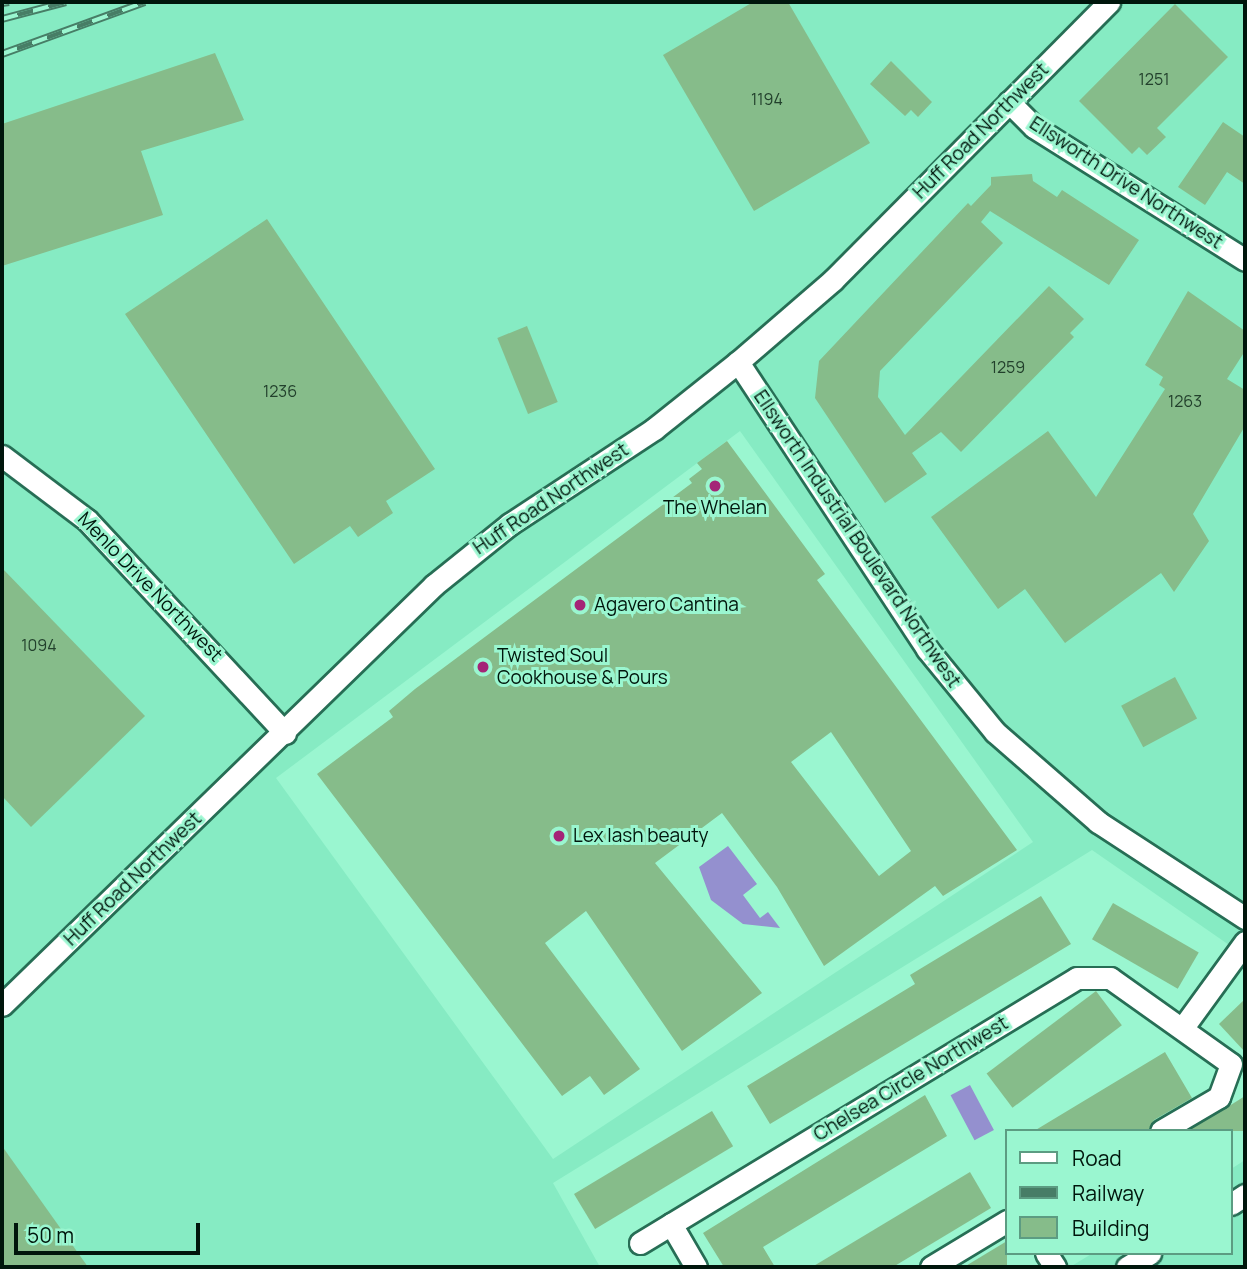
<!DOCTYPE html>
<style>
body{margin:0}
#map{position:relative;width:1247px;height:1269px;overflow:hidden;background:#9af6d0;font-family:Manrope,sans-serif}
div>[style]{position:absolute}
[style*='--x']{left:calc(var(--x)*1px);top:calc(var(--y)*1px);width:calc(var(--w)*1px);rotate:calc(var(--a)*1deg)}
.built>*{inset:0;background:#86ebc3}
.water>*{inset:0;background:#9490cf;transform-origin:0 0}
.building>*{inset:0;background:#86bc8a;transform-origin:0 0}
.roads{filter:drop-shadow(2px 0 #276e55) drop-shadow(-2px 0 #276e55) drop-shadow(0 2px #276e55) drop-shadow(0 -2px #276e55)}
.minor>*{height:21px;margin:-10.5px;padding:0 10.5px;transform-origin:10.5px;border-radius:10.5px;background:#fff}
.rail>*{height:8px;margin-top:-4px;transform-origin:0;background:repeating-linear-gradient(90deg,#9af6d0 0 16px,#477d66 0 32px);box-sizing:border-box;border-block:2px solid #477d66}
.dots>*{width:19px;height:19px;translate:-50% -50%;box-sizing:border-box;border:4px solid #9af6d0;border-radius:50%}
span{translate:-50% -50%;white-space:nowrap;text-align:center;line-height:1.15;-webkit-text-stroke:6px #9af6d0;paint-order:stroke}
.number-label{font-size:16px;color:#22402c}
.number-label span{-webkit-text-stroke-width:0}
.street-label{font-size:19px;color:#00160c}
.poi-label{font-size:19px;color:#00160c}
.left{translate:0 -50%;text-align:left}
.frame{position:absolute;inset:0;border:4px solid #00160c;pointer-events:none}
.legend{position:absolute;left:1005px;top:1129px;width:228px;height:126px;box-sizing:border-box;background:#9af6d0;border:2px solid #5c9c82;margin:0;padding:9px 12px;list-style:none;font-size:21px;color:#00160c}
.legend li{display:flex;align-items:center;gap:14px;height:35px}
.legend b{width:35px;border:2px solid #5c9c82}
.scale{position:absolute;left:14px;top:1223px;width:186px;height:32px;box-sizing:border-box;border:4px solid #00160c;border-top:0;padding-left:9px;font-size:21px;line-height:24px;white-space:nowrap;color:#00160c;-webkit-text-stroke:5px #9af6d0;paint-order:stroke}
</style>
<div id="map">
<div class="built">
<div style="clip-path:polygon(evenodd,2px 2px,1245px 2px,1245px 956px,1092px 850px,553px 1183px,600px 1267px,2px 1267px,2px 2px,740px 431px,1033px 842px,553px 1159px,276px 778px,740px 431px)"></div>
<div style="clip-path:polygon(1245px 1160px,1245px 1267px,1070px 1267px,1093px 1253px,1231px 1253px,1231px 1169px)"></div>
</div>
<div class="water">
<div style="clip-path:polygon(728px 846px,757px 884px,743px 895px,760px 918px,768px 912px,780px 928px,743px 924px,711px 900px,699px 867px)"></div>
<div style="left:970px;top:1085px;width:51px;height:22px;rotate:62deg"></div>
</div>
<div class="building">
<div style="clip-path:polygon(753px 2px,788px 2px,870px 143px,754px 211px,663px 55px)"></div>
<div style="clip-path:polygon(1175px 4px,1228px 57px,1157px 128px,1166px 137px,1147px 155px,1139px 147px,1132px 154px,1079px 101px)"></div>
<div style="clip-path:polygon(215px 53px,244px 120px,141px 151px,163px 215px,2px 266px,2px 124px)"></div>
<div style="clip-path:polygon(891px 61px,932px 102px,918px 117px,911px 110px,905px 116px,870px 84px)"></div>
<div style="clip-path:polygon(1223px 122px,1245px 137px,1245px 184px,1227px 172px,1205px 205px,1178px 187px)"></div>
<div style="clip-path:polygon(1032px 174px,1033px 181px,1057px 197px,1062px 190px,1139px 240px,1109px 285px,990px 211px,981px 222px,1003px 243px,880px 371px,878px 397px,905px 435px,1049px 286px,1084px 319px,1070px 333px,1074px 337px,961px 452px,941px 432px,912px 453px,927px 474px,885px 503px,815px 398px,819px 361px,968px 203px,971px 206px,991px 185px,991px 177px)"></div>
<div style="clip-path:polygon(267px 219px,435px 469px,386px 501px,393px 513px,358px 537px,350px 526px,294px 564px,125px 314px)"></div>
<div style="clip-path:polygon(1188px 291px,1245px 331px,1245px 351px,1227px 379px,1245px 390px,1245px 426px,1193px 514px,1209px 541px,1174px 592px,1161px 573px,1065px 643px,1025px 589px,998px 609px,931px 517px,1048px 431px,1096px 497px,1165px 389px,1159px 385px,1163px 377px,1145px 365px)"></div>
<div style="left:527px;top:326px;width:82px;height:32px;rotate:68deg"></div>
<div style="clip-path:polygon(evenodd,727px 441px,825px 574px,817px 580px,1017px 850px,943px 896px,935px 886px,824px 966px,777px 887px,722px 813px,655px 863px,762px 993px,682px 1051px,586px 911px,545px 943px,640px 1069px,604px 1095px,590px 1076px,562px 1096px,317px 774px,393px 717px,389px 711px,415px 689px,692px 483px,689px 479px,702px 469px,697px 463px,727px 441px,831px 732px,911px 851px,879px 876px,791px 762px,831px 732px)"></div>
<div style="clip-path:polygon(2px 568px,145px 716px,31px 827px,2px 796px)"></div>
<div style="left:1175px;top:677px;width:47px;height:61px;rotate:62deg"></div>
<div style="clip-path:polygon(1041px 896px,1071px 944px,770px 1124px,747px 1086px,915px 984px,910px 975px)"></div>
<div style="left:1113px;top:903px;width:99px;height:42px;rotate:30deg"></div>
<div style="left:1096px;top:991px;width:43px;height:137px;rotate:53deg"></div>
<div style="clip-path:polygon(1245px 999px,1245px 1052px,1219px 1024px)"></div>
<div style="clip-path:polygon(1165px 1052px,1192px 1098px,1154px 1120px,1148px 1131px,1034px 1131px)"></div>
<div style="clip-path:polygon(925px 1095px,947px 1136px,763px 1247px,775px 1267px,724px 1267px,703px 1233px)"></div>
<div style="clip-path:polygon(1245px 1096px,1245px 1131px,1187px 1131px,1226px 1108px)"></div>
<div style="left:712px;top:1111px;width:41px;height:161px;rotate:59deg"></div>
<div style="clip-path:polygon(2px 1146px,88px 1267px,2px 1267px)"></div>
<div style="clip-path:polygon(970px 1172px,991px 1208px,893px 1267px,812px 1267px)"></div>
<div style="clip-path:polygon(1007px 1241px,1007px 1267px,964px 1267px)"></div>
</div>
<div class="roads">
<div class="minor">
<div style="--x:1009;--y:102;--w:35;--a:45"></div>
<div style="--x:1034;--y:127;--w:249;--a:32.2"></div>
<div style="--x:738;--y:362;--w:344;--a:56.6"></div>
<div style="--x:927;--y:649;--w:107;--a:50.7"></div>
<div style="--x:995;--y:732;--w:137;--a:41.1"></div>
<div style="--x:1098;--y:822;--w:176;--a:33.1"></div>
<div style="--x:2;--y:456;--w:106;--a:37"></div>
<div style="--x:87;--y:520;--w:291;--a:47.1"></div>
<div style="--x:2;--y:1005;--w:603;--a:-44.19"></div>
<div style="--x:434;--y:585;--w:97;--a:-38.8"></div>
<div style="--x:510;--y:524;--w:173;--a:-33.4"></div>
<div style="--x:654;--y:429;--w:107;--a:-38.6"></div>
<div style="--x:738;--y:362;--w:125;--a:-40.8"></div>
<div style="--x:833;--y:280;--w:392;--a:-45.2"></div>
<div style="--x:1184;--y:1026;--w:104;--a:-54"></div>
<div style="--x:1231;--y:1204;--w:17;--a:-33"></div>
<div style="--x:671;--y:1224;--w:50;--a:59.8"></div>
<div style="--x:640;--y:1243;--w:511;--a:-31.23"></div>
<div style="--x:1077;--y:978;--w:33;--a:0"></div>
<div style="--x:1110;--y:978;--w:148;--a:35.4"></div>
<div style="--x:1231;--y:1064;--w:35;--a:110"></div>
<div style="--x:1219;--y:1097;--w:67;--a:149.6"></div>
<div style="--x:1046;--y:1253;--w:17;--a:57"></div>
<div style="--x:931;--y:1267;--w:89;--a:-31.2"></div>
<div style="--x:1127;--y:1267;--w:27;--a:-31"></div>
</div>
</div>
<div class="rail">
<div style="--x:2;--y:3;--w:7;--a:-8"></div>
<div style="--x:2;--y:19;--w:66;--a:-14.9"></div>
<div style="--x:2;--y:54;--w:152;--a:-20"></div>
</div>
<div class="dots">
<div style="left:715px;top:486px;background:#a42577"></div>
<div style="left:580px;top:605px;background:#a42577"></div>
<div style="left:483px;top:667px;background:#a42577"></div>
<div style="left:559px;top:836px;background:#a42577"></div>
</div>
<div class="number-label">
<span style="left:1154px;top:79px">1251</span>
<span style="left:767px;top:99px">1194</span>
<span style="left:1008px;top:367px">1259</span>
<span style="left:280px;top:391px">1236</span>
<span style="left:1185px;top:401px">1263</span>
<span style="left:39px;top:645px">1094</span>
</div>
<div class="street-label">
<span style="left:981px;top:131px;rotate:-45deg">Huff Road Northwest</span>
<span style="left:1126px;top:183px;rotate:33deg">Ellsworth Drive Northwest</span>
<span style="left:551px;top:499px;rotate:-34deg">Huff Road Northwest</span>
<span style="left:857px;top:539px;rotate:56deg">Ellsworth Industrial Boulevard Northwest</span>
<span style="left:150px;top:587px;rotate:46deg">Menlo Drive Northwest</span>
<span style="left:133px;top:879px;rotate:-44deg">Huff Road Northwest</span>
<span style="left:911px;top:1079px;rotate:-31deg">Chelsea Circle Northwest</span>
</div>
<div class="poi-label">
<span style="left:715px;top:508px">The Whelan</span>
<span class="left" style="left:594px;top:605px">Agavero Cantina</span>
<span class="left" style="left:497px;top:667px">Twisted Soul<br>Cookhouse &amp; Pours</span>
<span class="left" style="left:573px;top:836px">Lex lash beauty</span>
</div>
<div class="frame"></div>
<ul class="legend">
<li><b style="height:9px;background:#fff"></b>Road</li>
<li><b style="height:9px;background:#477d66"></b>Railway</li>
<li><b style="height:19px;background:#86bc8a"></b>Building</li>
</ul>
<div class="scale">50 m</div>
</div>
